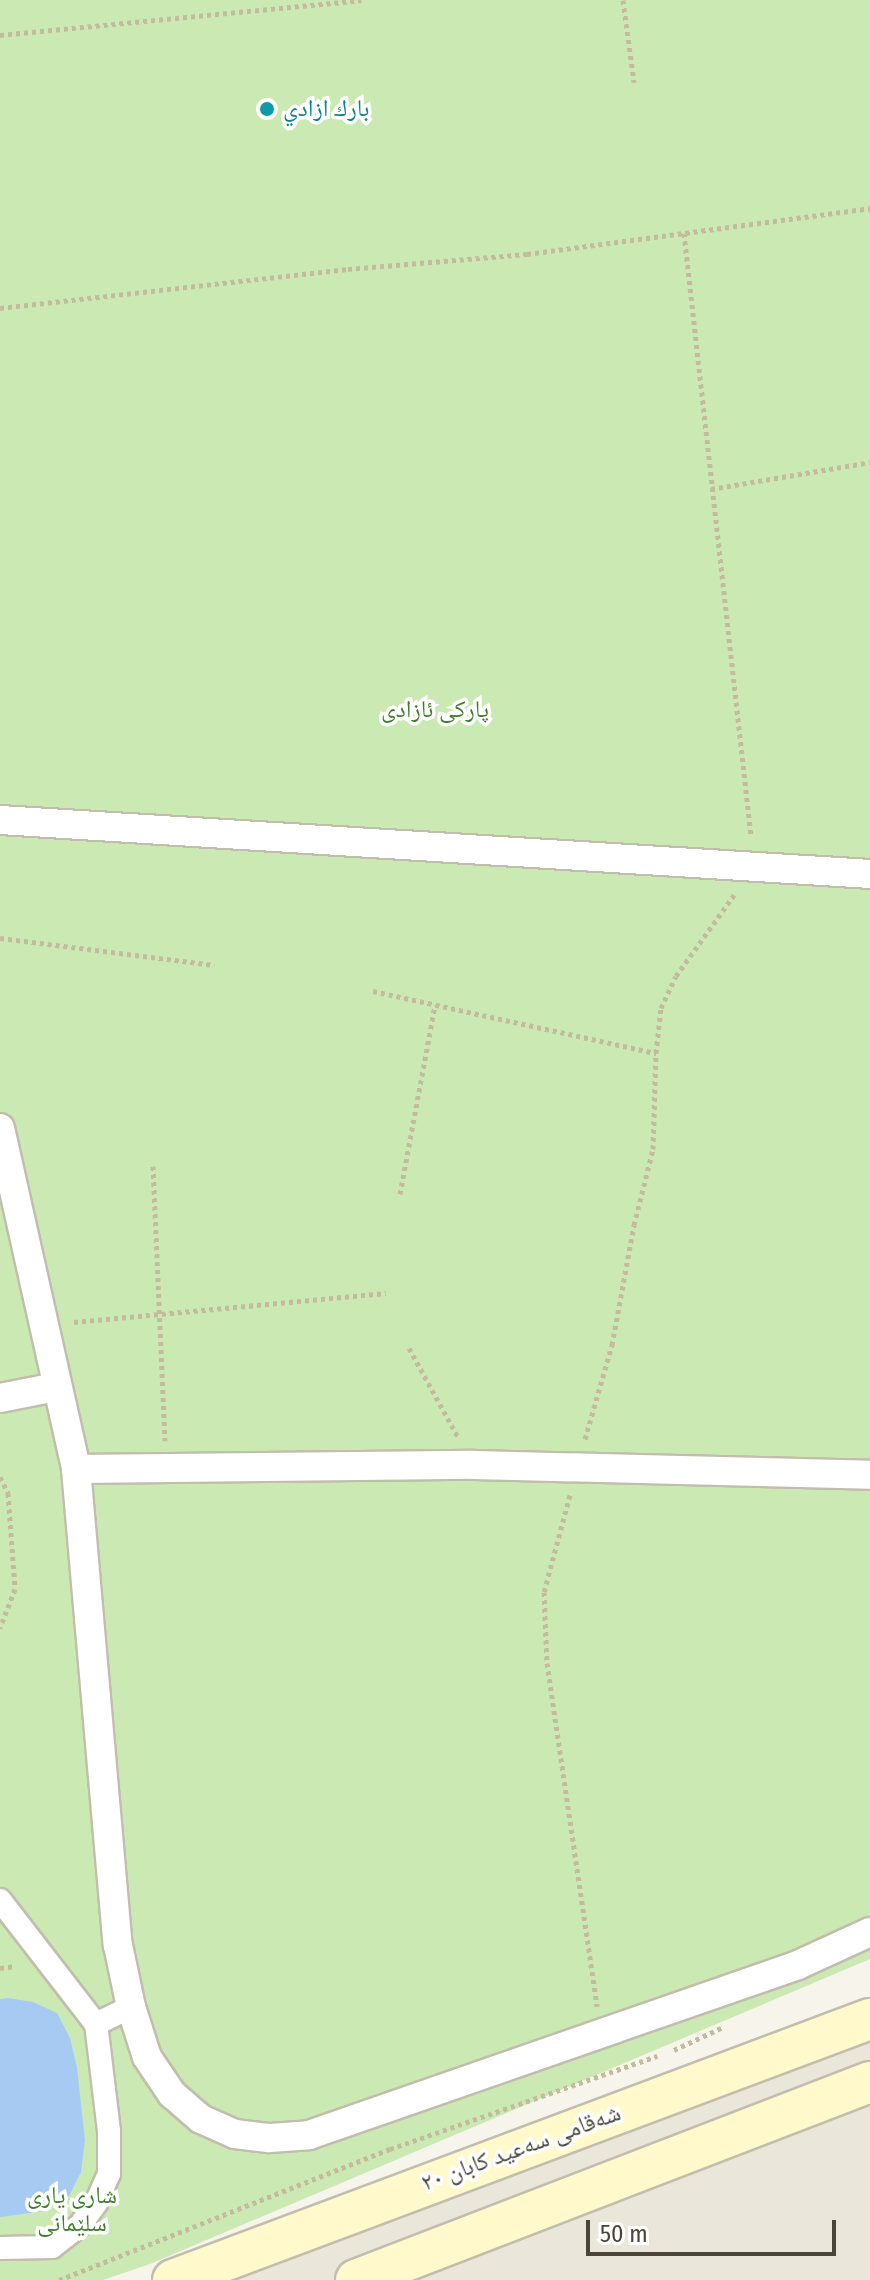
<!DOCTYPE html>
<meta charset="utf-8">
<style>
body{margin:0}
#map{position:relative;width:870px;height:2280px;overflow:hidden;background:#f6f4eb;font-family:"Fira Sans Condensed","Noto Naskh Arabic",sans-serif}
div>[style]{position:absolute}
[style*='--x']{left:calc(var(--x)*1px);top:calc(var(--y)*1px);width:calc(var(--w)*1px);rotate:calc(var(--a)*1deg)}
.residential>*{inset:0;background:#eae6d9}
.green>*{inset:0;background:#cbeab3}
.water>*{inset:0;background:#a7caf3}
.path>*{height:5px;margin-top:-2.5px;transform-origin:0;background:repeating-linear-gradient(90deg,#c4bb9d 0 4px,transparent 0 8px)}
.roads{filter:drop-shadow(2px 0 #c2bdad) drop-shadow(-2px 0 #c2bdad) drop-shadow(0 2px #c2bdad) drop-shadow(0 -2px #c2bdad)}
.pedestrian>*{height:22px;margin:-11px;padding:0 11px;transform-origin:11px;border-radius:11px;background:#fff}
.minor>*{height:28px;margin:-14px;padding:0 14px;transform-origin:14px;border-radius:14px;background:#fff}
.secondary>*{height:40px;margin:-20px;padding:0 20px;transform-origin:20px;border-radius:20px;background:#fff9cb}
.dots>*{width:22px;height:22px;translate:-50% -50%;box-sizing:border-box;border:4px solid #fff;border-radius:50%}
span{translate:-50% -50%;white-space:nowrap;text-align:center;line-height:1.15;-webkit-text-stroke:7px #fff;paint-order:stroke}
.culture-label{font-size:24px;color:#0d838f}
.left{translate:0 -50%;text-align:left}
.park-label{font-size:24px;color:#3f7f29}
.street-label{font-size:24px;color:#4a4538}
.scale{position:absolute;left:586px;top:2220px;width:250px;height:36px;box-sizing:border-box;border:4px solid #4a4538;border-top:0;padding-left:10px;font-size:24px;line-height:28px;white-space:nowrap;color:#4a4538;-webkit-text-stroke:6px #fff;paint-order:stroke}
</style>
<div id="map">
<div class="residential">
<div style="clip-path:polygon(870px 2042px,870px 2280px,176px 2280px)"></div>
</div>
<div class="green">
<div style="clip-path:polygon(0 0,870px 0,870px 1959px,150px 2264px,103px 2280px,0 2280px)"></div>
</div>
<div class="water">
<div style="clip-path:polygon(8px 1998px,33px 2002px,57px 2013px,70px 2038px,77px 2068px,85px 2140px,81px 2172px,69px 2196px,45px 2211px,0 2217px,0 1999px)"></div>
</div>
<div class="path">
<div style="--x:623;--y:0;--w:83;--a:82.4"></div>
<div style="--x:0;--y:35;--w:363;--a:-5.5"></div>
<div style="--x:684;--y:233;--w:607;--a:83.66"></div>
<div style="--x:0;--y:308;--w:350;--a:-6.4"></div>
<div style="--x:348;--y:269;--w:180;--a:-4.8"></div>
<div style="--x:527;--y:254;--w:346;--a:-7.6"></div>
<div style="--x:711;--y:489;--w:161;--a:-9.6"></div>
<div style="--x:0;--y:938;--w:216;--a:7.2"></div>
<div style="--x:373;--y:991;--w:290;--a:12.4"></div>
<div style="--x:153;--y:1166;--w:275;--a:87.5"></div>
<div style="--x:400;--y:1194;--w:192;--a:-79.5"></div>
<div style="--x:74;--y:1322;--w:313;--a:-5.3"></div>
<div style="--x:409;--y:1348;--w:102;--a:61.2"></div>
<div style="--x:585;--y:1439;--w:98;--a:-74"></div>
<div style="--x:612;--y:1345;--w:122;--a:-79.6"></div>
<div style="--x:634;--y:1225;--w:78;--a:-76"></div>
<div style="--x:653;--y:1149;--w:96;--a:-88.2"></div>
<div style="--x:656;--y:1053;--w:45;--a:-83.7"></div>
<div style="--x:661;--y:1008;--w:35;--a:-65"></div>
<div style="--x:676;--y:976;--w:100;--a:-54.4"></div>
<div style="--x:0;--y:1477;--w:18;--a:63"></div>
<div style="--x:8;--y:1493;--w:96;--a:85.8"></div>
<div style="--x:15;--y:1589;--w:42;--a:111"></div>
<div style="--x:570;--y:1495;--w:100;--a:105"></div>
<div style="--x:544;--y:1592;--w:71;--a:87.6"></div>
<div style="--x:547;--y:1663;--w:347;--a:81.7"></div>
<div style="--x:0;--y:1968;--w:16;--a:-7"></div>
<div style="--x:674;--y:2050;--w:54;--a:-25.1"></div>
<div style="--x:59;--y:2280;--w:356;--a:-21.6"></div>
<div style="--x:390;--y:2149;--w:283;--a:-19.2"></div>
</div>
<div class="roads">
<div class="pedestrian">
<div style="--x:0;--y:1900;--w:157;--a:52.3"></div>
<div style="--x:0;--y:2248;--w:52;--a:-1.1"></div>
<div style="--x:52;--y:2247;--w:37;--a:-38"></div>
<div style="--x:81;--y:2224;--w:26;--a:-54"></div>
<div style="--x:96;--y:2203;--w:32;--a:-66"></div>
<div style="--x:109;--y:2174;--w:43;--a:-90"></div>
<div style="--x:109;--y:2131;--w:108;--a:-96.9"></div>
<div style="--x:96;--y:2024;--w:39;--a:-26"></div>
</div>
<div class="minor">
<div style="--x:0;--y:820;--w:872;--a:3.55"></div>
<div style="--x:0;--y:1128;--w:349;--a:77.4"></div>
<div style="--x:76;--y:1469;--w:478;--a:85"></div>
<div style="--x:118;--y:1945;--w:63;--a:78.2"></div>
<div style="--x:131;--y:2007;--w:52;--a:72.3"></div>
<div style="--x:147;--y:2057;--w:45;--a:56"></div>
<div style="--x:172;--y:2094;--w:38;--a:41"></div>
<div style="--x:201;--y:2119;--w:37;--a:24"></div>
<div style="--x:235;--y:2134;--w:35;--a:7"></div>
<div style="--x:270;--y:2138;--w:39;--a:-4"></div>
<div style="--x:309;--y:2135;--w:518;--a:-19.17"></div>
<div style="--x:798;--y:1965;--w:79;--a:-24.6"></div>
<div style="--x:0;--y:1398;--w:57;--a:-11.1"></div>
<div style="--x:76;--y:1469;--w:398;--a:-0.6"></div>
<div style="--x:474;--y:1465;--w:396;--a:1.4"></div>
</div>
<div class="secondary">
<div style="--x:173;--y:2280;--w:744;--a:-20.53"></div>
<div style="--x:356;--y:2280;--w:551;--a:-21.07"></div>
</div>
</div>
<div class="dots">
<div style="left:267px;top:109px;background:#0f9aa8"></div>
</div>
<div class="culture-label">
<span class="left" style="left:283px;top:109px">بارك ازادي</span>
</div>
<div class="park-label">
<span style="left:435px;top:710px">پارکی ئازادی</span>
<span style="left:72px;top:2210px">شاری یاری<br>سلێمانی</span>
</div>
<div class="street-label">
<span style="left:521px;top:2148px;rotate:-20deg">شەقامی سەعید کابان ٢٠</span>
</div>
<div class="scale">50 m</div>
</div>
